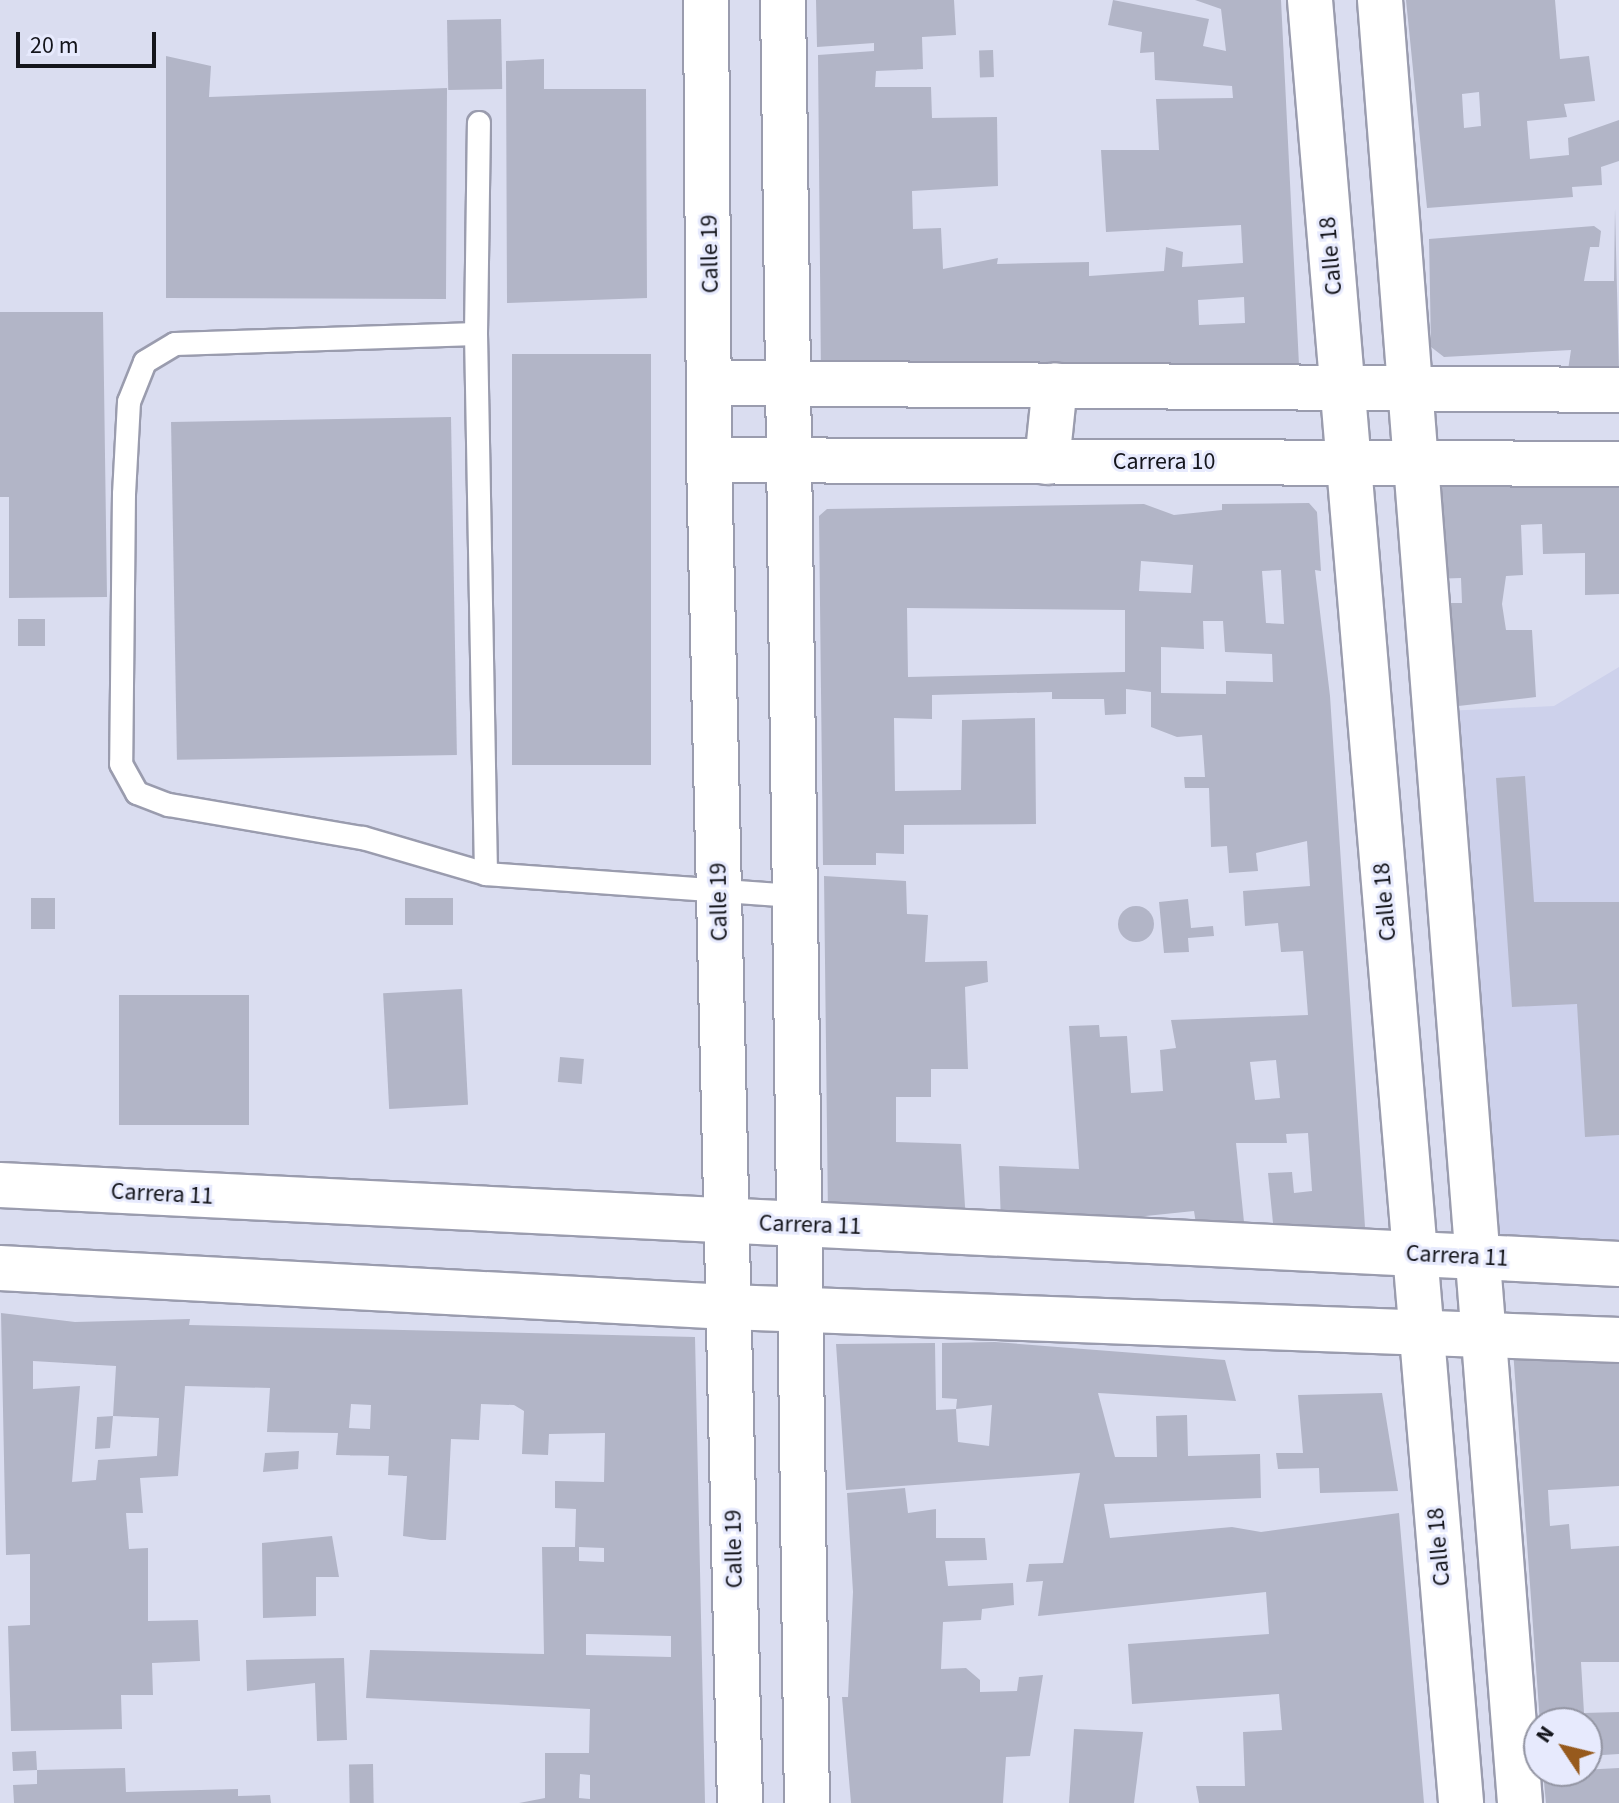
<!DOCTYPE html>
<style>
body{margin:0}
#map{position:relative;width:1619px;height:1803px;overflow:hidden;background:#daddf0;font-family:"Source Sans 3",sans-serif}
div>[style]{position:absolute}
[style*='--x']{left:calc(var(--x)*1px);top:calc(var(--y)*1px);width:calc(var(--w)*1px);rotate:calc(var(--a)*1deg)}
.built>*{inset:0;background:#cdd1eb}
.building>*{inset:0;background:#b2b5c7;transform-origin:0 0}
.round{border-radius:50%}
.roads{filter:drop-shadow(2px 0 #9a9cae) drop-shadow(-2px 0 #9a9cae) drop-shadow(0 2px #9a9cae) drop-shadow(0 -2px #9a9cae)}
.service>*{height:22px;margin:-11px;padding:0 11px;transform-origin:11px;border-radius:11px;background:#fff}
.minor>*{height:44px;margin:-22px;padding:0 22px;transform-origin:22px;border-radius:22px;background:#fff}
.tertiary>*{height:44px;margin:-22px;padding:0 22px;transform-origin:22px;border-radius:22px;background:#fff}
span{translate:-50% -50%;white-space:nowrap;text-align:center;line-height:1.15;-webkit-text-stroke:6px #e7eafd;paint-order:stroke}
.street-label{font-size:24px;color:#14151b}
.north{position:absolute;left:1523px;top:1707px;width:80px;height:80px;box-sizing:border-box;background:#e7eafd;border:2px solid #9395a3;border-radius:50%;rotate:305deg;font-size:22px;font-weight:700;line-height:32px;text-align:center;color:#14151b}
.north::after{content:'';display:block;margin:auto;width:28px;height:36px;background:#975a1d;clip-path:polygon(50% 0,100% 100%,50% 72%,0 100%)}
.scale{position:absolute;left:16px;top:32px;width:140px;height:36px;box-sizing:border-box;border:4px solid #14151b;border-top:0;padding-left:10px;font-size:24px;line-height:28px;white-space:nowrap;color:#14151b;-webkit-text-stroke:6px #e7eafd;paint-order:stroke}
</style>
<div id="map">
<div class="built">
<div style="clip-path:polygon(1619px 667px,1619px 1246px,1495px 1241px,1445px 711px,1554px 706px)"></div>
</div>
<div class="building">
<div style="clip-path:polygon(evenodd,816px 0,954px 0,956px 35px,922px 37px,923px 69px,876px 71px,875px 87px,931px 87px,932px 118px,997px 117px,998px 186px,912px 191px,913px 229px,941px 228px,943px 269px,998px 258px,997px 264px,1089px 262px,1089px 276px,1164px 271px,1166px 247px,1183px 252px,1182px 267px,1243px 263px,1241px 225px,1106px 232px,1101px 150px,1159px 150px,1156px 99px,1233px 98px,1232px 86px,1155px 80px,1154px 52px,1140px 53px,1142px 32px,1108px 25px,1113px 0,1209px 19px,1203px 46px,1226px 51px,1221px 9px,1195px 0,1281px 0,1299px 365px,1085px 382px,1086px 363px,821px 377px,818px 55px,874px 51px,874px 43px,817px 47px,816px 0,1244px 297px,1245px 323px,1199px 325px,1198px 300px,1244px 297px)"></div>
<div style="clip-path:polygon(evenodd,1406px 0,1555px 0,1560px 59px,1589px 56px,1595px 101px,1564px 104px,1567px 117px,1527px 121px,1530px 159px,1569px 155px,1568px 138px,1619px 120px,1619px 161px,1601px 167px,1602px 185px,1572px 187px,1573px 197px,1427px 208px,1406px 0,1479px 92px,1481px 126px,1464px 128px,1462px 94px,1479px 92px)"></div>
<div style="left:501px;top:19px;width:70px;height:54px;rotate:89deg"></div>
<div style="left:993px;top:50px;width:27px;height:14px;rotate:88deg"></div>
<div style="clip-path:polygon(166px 56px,211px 66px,209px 97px,447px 88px,446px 299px,166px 298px)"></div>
<div style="clip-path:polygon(544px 59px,544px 89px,646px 89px,647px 298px,507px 303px,506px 61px)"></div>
<div style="clip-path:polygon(1615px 208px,1619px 372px,1568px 370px,1571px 350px,1444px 357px,1431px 347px,1429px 239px,1594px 226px,1601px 231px,1599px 247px,1590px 247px,1584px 281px,1614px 281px)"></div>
<div style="clip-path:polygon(0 312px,103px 312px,107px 597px,9px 598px,9px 497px,0 497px)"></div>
<div style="left:651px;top:354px;width:411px;height:139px;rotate:90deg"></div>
<div style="left:451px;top:417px;width:338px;height:280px;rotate:89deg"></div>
<div style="clip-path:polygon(1619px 479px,1619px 594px,1585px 595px,1585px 553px,1543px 554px,1542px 524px,1521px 525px,1523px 575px,1506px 576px,1502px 604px,1506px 630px,1532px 630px,1536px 697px,1441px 708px,1433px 603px,1462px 603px,1461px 578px,1432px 579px,1423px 485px)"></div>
<div style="clip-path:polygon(evenodd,1309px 503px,1317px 512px,1321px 571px,1315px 570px,1330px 696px,1365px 1227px,1355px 1237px,1274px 1233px,1268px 1173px,1292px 1172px,1294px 1193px,1312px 1191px,1308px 1133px,1286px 1134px,1287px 1143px,1236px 1143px,1245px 1232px,1197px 1230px,1194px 1211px,1136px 1217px,1137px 1229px,1001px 1223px,999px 1166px,1079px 1169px,1069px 1026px,1099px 1025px,1100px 1037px,1127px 1036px,1131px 1093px,1163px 1091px,1160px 1050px,1176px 1048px,1171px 1020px,1308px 1015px,1303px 951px,1281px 952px,1278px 923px,1245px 926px,1243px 891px,1310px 886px,1307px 841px,1256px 853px,1258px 871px,1229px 873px,1227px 846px,1211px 847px,1209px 788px,1185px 788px,1184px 777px,1205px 777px,1202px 735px,1177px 737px,1151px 727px,1151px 692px,1126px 689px,1126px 714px,1105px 715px,1104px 699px,1052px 699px,1052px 692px,932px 695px,932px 719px,894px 718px,895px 791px,961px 790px,962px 720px,1035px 718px,1036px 824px,904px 825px,904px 854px,876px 853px,876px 865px,823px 865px,819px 516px,827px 509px,1144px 504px,1174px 515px,1222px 510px,1222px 504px,1309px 503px,1141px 561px,1193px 565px,1191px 593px,1139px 591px,1141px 561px,1309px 503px,1281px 570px,1284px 624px,1266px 623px,1262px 571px,1281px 570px,1309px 503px,907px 608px,1125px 610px,1125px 672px,908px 677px,907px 608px,1309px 503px,1203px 621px,1223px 621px,1225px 652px,1272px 654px,1273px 682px,1226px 681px,1226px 694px,1161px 693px,1161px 647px,1204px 649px,1203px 621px,1309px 503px,1276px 1060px,1280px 1098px,1255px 1100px,1250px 1062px,1276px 1060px)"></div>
<div style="left:18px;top:619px;width:27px;height:27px"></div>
<div style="clip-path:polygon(1525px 776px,1534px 902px,1619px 902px,1619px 1135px,1585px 1137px,1577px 1004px,1512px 1007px,1496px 778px)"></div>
<div style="clip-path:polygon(824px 876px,906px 881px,907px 914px,928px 915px,925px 962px,987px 961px,988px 982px,965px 987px,968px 1069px,931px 1069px,931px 1097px,896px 1097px,896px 1142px,961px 1144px,966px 1222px,828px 1216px)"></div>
<div style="left:31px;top:898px;width:24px;height:31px"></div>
<div style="left:453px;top:898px;width:27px;height:48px;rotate:90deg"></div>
<div style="clip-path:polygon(1188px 899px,1191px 928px,1213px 926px,1214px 936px,1188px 938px,1189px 952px,1164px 953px,1159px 902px)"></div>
<div class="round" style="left:1118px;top:906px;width:36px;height:36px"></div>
<div style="left:462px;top:989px;width:116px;height:79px;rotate:87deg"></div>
<div style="left:249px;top:995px;width:130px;height:130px;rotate:90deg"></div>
<div style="left:560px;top:1057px;width:24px;height:25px;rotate:5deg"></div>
<div style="clip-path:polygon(evenodd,1px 1313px,75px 1322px,190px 1319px,189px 1325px,695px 1337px,705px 1803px,519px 1803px,545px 1798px,545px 1753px,589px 1753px,590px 1709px,366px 1698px,370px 1650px,544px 1654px,542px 1547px,575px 1547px,576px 1509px,555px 1508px,555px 1481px,604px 1482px,605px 1433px,549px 1434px,548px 1455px,522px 1454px,524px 1411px,514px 1405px,481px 1404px,479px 1440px,451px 1439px,446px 1540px,431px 1540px,403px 1536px,407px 1476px,388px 1475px,389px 1456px,336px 1455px,338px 1433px,267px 1432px,270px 1388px,185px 1386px,178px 1476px,140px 1478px,143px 1513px,126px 1513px,129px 1549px,148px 1548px,148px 1621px,198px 1620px,200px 1661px,152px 1663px,153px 1695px,121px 1695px,122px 1729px,11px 1731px,8px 1626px,30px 1625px,30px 1554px,6px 1555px,1px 1313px,33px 1361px,116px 1366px,113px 1416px,159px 1418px,157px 1456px,98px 1460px,96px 1480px,72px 1482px,80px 1386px,33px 1389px,33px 1361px,1px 1313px,351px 1404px,371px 1405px,370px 1429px,349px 1428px,351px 1404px,1px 1313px,579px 1547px,604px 1548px,604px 1562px,579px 1561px,579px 1547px,1px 1313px,586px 1634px,671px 1636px,671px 1657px,586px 1655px,586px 1634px,1px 1313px,580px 1774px,590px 1775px,590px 1799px,579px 1798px,580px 1774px)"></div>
<div style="clip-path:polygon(995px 1342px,1225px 1360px,1236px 1401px,1098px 1393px,1115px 1457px,1157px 1457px,1156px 1416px,1187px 1415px,1188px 1456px,1260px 1454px,1261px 1498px,1104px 1504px,1110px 1538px,1232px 1527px,1261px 1532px,1399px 1513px,1424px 1803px,1199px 1803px,1196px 1786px,1245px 1786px,1243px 1732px,1282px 1730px,1279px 1694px,1132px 1704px,1128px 1644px,1269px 1634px,1266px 1592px,1038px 1616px,1043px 1581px,1026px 1582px,1029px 1564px,1063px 1563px,1080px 1473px,846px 1490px,836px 1344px,935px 1343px,936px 1410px,956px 1409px,958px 1442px,989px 1446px,992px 1405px,956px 1409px,957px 1399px,942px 1398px,942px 1343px)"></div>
<div style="clip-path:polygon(1513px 1350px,1619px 1353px,1619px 1486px,1548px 1490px,1550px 1526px,1569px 1524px,1571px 1549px,1619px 1546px,1619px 1662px,1581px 1662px,1584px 1713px,1619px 1712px,1619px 1754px,1587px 1756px,1587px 1723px,1540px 1723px)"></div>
<div style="clip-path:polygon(1382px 1393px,1398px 1491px,1320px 1493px,1319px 1468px,1278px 1469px,1276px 1453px,1303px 1453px,1298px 1395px)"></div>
<div style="clip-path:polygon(113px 1416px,110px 1448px,95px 1449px,97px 1417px)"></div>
<div style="clip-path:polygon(299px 1451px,298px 1469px,263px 1472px,265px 1453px)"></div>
<div style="clip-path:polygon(905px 1488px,908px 1513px,936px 1509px,936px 1538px,985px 1538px,987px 1560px,945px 1561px,948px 1586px,1013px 1583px,1014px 1605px,982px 1609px,981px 1620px,943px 1622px,941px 1669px,966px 1668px,980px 1680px,980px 1692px,1017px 1691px,1019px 1677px,1043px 1675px,1030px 1756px,1006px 1757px,1003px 1803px,851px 1803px,842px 1697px,848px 1697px,853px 1592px,847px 1493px)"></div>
<div style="clip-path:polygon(332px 1536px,339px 1577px,316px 1577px,316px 1616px,263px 1618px,262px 1543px)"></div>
<div style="clip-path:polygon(344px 1658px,347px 1740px,317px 1741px,315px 1683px,247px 1691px,246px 1660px)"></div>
<div style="clip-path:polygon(1074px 1729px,1143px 1732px,1134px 1803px,1069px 1803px)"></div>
<div style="clip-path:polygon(36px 1751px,37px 1770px,125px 1768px,126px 1792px,238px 1789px,238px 1796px,270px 1795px,271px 1803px,14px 1803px,13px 1785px,37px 1784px,37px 1770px,13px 1771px,12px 1752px)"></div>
<div style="left:373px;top:1764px;width:39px;height:24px;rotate:89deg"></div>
<div style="clip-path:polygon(1619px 1768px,1619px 1803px,1546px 1803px,1543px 1772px)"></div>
</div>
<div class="roads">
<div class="service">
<div style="--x:476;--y:334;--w:211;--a:-89.2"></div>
<div style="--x:486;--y:874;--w:540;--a:-91.06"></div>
<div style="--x:476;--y:334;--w:301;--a:178.1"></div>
<div style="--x:175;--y:344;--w:35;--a:149"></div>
<div style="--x:145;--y:362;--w:43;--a:111.8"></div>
<div style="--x:129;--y:402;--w:92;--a:93.1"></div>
<div style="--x:124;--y:494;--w:270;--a:90.6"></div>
<div style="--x:121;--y:764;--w:33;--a:61"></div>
<div style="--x:137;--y:793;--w:34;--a:21"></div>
<div style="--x:169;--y:805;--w:197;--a:9.7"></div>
<div style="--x:363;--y:838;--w:128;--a:16.3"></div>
<div style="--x:486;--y:874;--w:308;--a:4.1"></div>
</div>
<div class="minor">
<div style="--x:706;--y:0;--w:460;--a:89.6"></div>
<div style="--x:709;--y:460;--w:1343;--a:88.68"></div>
<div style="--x:783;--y:0;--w:1803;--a:89.24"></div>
<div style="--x:712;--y:383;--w:907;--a:0.44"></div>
<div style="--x:709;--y:460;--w:910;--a:0.25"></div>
<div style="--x:1047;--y:462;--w:77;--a:-84.1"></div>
<div style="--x:0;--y:1185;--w:1621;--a:2.79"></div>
<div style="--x:0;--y:1268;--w:729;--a:3.07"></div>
<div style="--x:728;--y:1307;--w:892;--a:2.12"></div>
</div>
<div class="tertiary">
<div style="--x:1310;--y:0;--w:1809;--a:85.21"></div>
<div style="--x:1380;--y:0;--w:1808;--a:85.56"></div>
</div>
</div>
<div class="street-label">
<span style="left:710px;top:254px;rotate:-91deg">Calle 19</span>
<span style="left:1331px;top:256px;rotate:-95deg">Calle 18</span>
<span style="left:1164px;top:462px">Carrera 10</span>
<span style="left:719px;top:902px;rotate:-91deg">Calle 19</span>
<span style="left:1385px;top:902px;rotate:-95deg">Calle 18</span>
<span style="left:162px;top:1194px;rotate:3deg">Carrera 11</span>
<span style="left:810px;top:1225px;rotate:2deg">Carrera 11</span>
<span style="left:1457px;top:1256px;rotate:3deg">Carrera 11</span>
<span style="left:1439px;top:1547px;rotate:-95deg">Calle 18</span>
<span style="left:734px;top:1549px;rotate:-91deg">Calle 19</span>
</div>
<div class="north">N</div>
<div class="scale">20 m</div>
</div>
